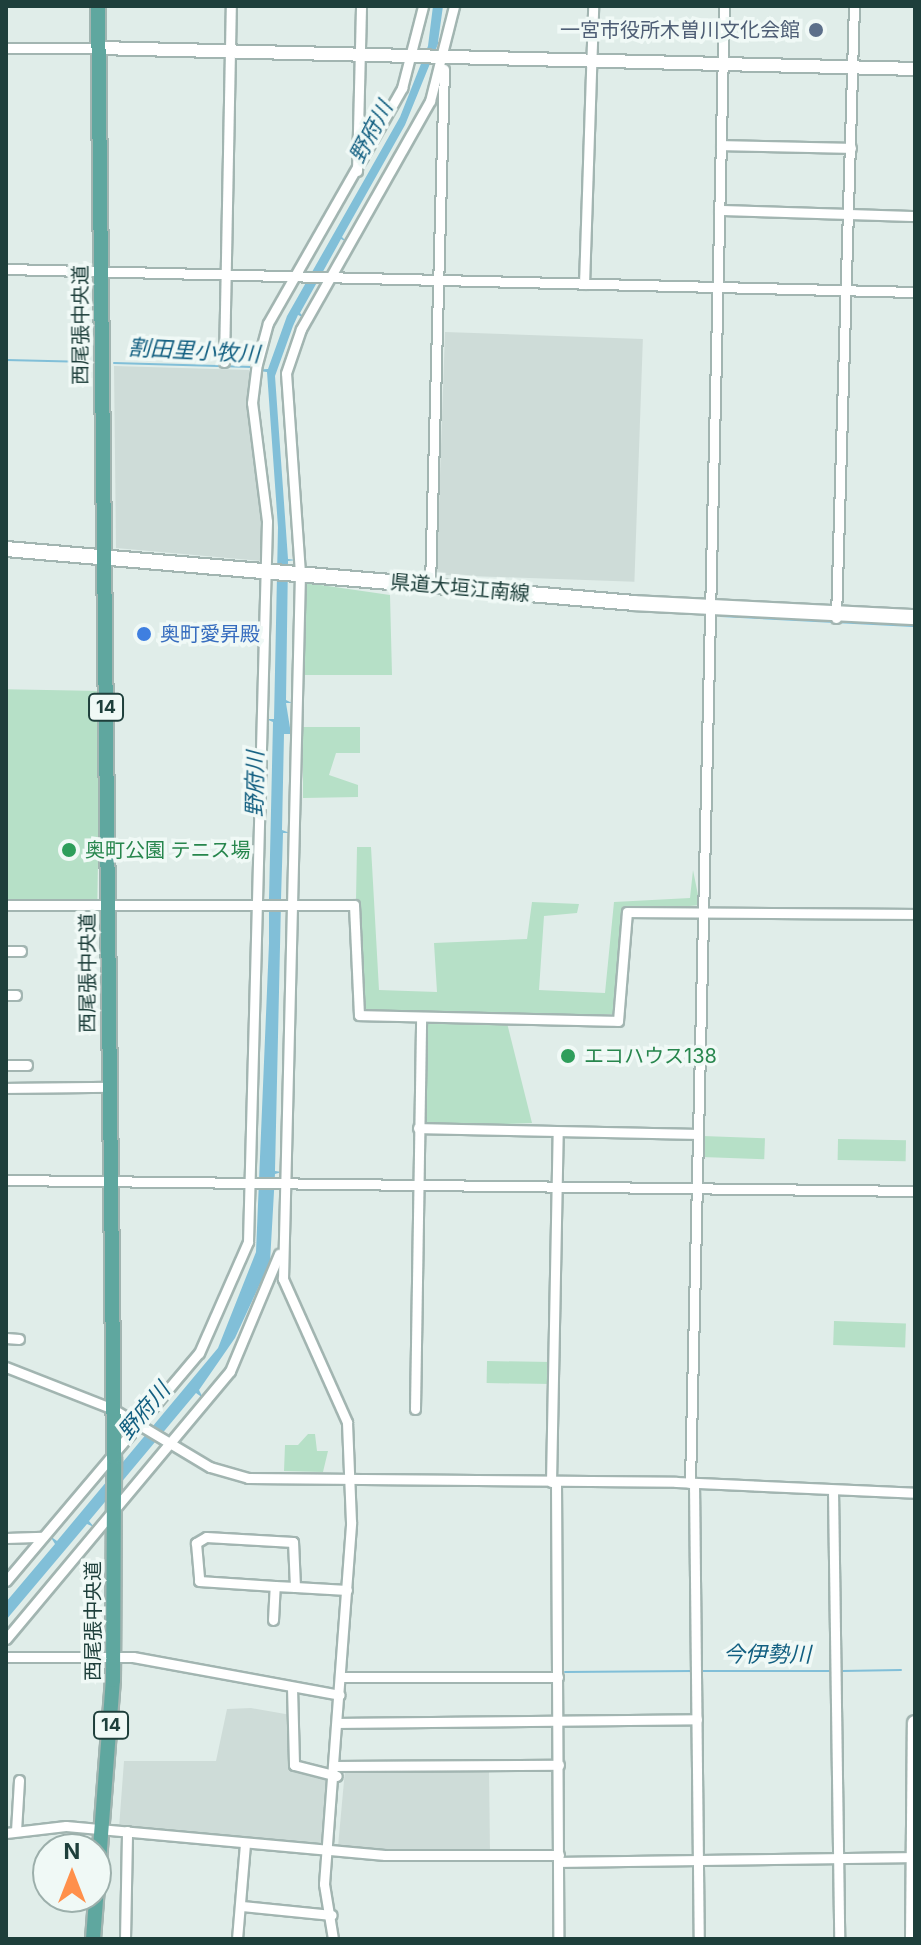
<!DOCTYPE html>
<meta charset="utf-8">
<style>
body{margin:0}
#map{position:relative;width:921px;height:1945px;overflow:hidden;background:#e0ede9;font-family:Inter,"Noto Sans JP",sans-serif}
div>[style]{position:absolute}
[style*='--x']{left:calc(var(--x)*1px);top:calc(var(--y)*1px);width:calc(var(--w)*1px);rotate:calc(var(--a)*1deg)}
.built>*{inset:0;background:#cedcd8;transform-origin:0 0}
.green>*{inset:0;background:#b6e0c7;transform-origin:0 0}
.water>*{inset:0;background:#81bfd8}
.stream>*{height:2px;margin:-1px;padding:0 1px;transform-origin:1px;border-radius:1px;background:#81bfd8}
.roads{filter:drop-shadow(2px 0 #a2b5b1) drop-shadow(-2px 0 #a2b5b1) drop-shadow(0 2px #a2b5b1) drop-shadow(0 -2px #a2b5b1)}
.minor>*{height:9px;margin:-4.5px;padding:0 4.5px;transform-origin:4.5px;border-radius:4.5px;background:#fff}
.tertiary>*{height:12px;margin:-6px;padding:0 6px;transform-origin:6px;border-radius:6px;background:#fff}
.secondary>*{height:14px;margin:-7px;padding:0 7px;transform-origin:7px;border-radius:7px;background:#fff}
.primary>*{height:14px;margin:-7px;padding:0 7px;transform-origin:7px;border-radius:7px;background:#5fa79f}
.dots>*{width:22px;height:22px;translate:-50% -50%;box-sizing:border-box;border:4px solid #f0f9f6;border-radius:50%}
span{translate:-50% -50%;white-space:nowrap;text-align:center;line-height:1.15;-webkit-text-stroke:7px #f0f9f6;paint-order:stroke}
.shield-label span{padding:2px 6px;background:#f0f9f6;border:2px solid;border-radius:6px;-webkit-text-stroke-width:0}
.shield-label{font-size:18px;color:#1e3f3b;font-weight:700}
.service-label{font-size:20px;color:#4e5e75}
.right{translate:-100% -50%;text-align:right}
.street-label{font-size:20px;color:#1e3f3b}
.shop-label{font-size:20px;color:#366cbe}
.left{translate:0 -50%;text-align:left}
.leisure-label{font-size:20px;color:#27864d}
.water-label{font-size:22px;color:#125f81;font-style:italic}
.frame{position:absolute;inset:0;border:8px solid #1e3f3b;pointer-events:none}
.north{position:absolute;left:32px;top:1833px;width:80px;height:80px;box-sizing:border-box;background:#f0f9f6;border:2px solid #9cafab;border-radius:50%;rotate:0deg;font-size:22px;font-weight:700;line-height:32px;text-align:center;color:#1e3f3b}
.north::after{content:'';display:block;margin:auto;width:28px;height:36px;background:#ff904b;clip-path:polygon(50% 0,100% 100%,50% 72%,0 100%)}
</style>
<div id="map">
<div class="built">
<div style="left:445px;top:332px;width:198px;height:243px;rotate:2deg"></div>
<div style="clip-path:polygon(114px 366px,249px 370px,265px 520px,262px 561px,116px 548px)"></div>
<div style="clip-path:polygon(251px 1708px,291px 1715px,291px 1767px,332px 1777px,328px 1846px,119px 1828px,124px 1761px,216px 1761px,227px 1709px)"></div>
<div style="clip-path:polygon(489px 1767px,490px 1853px,338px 1847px,345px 1770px)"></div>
</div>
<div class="green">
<div style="clip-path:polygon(300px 582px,390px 595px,392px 675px,302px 675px)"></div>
<div style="left:101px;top:691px;width:210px;height:95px;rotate:91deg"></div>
<div style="clip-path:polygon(303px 727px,360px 727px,360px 753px,336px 753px,329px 775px,358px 785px,358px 797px,303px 798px)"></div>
<div style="clip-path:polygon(357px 847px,371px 847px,379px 990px,437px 992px,434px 943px,527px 939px,532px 902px,579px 904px,577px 913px,544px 916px,539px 990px,605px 993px,614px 902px,690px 898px,693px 870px,700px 905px,627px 912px,624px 1014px,363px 1016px,354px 1004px)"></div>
<div style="clip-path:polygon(506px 1019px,532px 1123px,418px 1128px,420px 1021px)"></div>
<div style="left:703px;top:1136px;width:62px;height:21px;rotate:2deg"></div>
<div style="left:838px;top:1139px;width:68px;height:21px;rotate:1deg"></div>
<div style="left:834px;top:1321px;width:72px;height:24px;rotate:2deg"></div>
<div style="left:487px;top:1361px;width:64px;height:22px;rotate:1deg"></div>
<div style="clip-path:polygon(308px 1434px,315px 1434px,317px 1451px,328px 1451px,323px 1472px,284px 1471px,285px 1445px,298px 1445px)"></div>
</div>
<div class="water">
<div style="clip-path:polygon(433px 6px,443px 6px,438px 42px,446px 44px,438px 44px,405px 125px,342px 237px,347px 242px,341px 239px,300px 313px,305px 318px,298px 315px,293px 326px,275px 376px,288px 559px,296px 560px,288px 561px,286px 700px,292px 703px,286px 703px,291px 734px,284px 734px,282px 830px,290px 833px,283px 833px,281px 899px,289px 902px,281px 902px,275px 1171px,282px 1172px,275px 1174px,270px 1262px,235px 1338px,199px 1390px,203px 1398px,196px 1393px,89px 1521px,94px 1527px,87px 1524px,6px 1620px,6px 1602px,55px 1544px,50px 1536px,57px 1541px,218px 1348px,256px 1252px,269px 943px,269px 902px,262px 900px,269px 899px,273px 722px,266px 719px,274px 719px,278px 527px,267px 372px,251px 370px,268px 369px,287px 316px,400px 117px,428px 46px)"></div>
</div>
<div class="stream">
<div style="--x:6;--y:360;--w:84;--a:1.4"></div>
<div style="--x:114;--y:363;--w:138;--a:1.7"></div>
<div style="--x:369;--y:587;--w:73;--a:5.5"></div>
<div style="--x:669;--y:612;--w:23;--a:5"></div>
<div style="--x:721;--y:616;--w:192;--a:3"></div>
<div style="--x:702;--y:1671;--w:129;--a:0"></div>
<div style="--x:842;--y:1671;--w:59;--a:-1"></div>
<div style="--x:565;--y:1672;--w:127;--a:-0.5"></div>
</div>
<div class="roads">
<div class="minor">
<div style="--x:6;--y:48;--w:93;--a:0"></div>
<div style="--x:721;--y:145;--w:130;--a:1.3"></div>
<div style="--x:357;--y:171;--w:165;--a:-88.6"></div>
<div style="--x:719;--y:210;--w:196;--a:1.8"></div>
<div style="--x:6;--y:269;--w:909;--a:1.45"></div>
<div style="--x:584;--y:284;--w:278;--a:-88.1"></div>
<div style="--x:224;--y:362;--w:356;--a:-88.9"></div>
<div style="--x:430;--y:585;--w:516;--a:-88.45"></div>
<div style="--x:836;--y:618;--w:612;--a:-88.32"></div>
<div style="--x:6;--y:905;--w:348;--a:0"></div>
<div style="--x:354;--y:905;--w:110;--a:87.4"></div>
<div style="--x:359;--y:1015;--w:259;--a:1.3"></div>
<div style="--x:618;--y:1021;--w:109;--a:-85.3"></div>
<div style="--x:627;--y:912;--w:288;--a:0.4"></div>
<div style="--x:6;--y:951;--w:15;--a:0"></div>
<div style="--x:6;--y:995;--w:10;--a:0"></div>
<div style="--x:6;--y:1065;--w:21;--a:0"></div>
<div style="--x:6;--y:1088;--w:103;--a:-0.6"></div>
<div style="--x:418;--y:1128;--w:277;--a:1.2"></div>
<div style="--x:6;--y:1180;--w:909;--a:0.69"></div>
<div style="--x:6;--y:1338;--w:13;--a:4"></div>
<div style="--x:6;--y:1367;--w:115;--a:21.4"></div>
<div style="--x:113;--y:1409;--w:113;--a:30.9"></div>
<div style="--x:210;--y:1467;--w:40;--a:16"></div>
<div style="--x:248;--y:1478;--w:428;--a:0.5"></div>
<div style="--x:676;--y:1482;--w:239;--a:2.6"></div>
<div style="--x:415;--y:1409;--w:391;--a:-89.1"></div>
<div style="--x:551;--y:1482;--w:350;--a:-88.9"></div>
<div style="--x:556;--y:1482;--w:457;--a:89.7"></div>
<div style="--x:690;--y:1483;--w:1477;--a:-88.68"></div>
<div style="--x:694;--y:1483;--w:456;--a:89.4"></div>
<div style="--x:833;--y:1490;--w:449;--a:89.2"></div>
<div style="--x:6;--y:1538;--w:37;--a:-2"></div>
<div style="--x:6;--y:1581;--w:299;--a:-49.8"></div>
<div style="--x:199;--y:1353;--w:121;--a:-66.2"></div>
<div style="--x:248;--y:1242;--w:721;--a:-88.49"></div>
<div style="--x:267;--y:521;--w:119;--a:-97.2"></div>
<div style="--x:252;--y:403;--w:39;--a:-83"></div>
<div style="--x:257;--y:364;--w:42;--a:-75"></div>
<div style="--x:268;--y:323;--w:271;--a:-60.3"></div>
<div style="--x:402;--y:88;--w:85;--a:-75.6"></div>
<div style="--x:295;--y:1587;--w:45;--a:-92.5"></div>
<div style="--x:293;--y:1542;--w:87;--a:-176.7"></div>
<div style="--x:206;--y:1537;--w:12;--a:149"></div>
<div style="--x:196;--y:1543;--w:38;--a:85"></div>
<div style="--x:199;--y:1581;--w:76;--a:3.8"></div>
<div style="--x:275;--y:1586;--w:20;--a:3"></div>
<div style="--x:295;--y:1587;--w:52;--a:3.3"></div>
<div style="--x:273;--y:1620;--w:34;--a:-87"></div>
<div style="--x:6;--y:1639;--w:349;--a:-50.1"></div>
<div style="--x:230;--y:1371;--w:127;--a:-67.3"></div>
<div style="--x:6;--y:1657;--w:127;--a:0"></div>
<div style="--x:133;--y:1657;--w:210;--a:10.4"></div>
<div style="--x:341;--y:1677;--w:217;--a:0"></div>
<div style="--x:292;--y:1687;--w:78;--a:88.5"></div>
<div style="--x:294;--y:1765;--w:44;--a:14.3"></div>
<div style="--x:338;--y:1723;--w:359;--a:-0.6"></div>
<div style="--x:337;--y:1766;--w:222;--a:-0.3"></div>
<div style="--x:16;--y:1831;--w:51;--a:-86.6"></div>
<div style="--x:6;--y:1833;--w:60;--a:-6.7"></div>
<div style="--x:66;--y:1826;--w:320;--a:5.2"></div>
<div style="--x:385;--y:1855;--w:174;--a:0"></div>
<div style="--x:559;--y:1862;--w:356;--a:-0.8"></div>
<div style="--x:242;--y:1906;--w:90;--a:5.7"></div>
<div style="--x:125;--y:1939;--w:108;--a:-88.9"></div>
<div style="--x:237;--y:1939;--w:96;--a:-85.2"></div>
<div style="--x:333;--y:1939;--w:56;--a:-99.3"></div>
<div style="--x:324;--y:1884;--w:363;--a:-85.7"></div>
<div style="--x:351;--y:1522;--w:100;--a:-92.3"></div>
<div style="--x:347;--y:1422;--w:157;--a:-114.1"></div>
<div style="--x:283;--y:1279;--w:706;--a:-88.62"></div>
<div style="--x:300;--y:573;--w:200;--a:-94"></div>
<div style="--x:286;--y:373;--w:46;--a:-71.2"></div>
<div style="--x:301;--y:329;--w:262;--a:-60.5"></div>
<div style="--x:430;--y:101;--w:98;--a:-75.8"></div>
</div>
<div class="tertiary">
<div style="--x:99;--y:48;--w:816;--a:1.47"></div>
</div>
<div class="secondary">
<div style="--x:6;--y:549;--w:630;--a:4.91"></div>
<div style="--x:634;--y:603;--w:281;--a:2.9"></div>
<div style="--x:913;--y:1939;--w:216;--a:-89.5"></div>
</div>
<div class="primary">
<div style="--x:93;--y:1939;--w:260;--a:-85.6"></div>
<div style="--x:113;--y:1680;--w:223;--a:-89.7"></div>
<div style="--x:114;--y:1457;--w:1451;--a:-90.63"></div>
</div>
</div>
<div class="dots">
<div style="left:816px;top:30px;background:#5c6f8a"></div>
<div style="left:144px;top:634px;background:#3f7fe0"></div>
<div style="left:69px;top:850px;background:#2e9e5b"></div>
<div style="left:568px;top:1056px;background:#2e9e5b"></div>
</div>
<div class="shield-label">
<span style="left:106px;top:707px">14</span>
<span style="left:111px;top:1725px">14</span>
</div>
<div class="service-label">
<span class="right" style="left:800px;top:30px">一宮市役所木曽川文化会館</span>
</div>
<div class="street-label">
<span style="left:81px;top:325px;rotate:-90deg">西尾張中央道</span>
<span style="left:460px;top:588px;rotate:5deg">県道大垣江南線</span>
<span style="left:88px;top:973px;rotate:-90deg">西尾張中央道</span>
<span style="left:93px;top:1621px;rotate:-90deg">西尾張中央道</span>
</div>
<div class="shop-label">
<span class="left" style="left:160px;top:634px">奥町愛昇殿</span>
</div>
<div class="leisure-label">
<span class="left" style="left:85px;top:850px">奥町公園 テニス場</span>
<span class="left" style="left:584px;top:1056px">エコハウス138</span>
</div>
<div class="water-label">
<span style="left:371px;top:132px;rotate:-62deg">野府川</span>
<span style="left:194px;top:351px;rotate:3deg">割田里小牧川</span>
<span style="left:255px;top:784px;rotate:-89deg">野府川</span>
<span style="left:144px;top:1411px;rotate:-50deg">野府川</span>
<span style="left:767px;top:1655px">今伊勢川</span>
</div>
<div class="frame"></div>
<div class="north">N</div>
</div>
